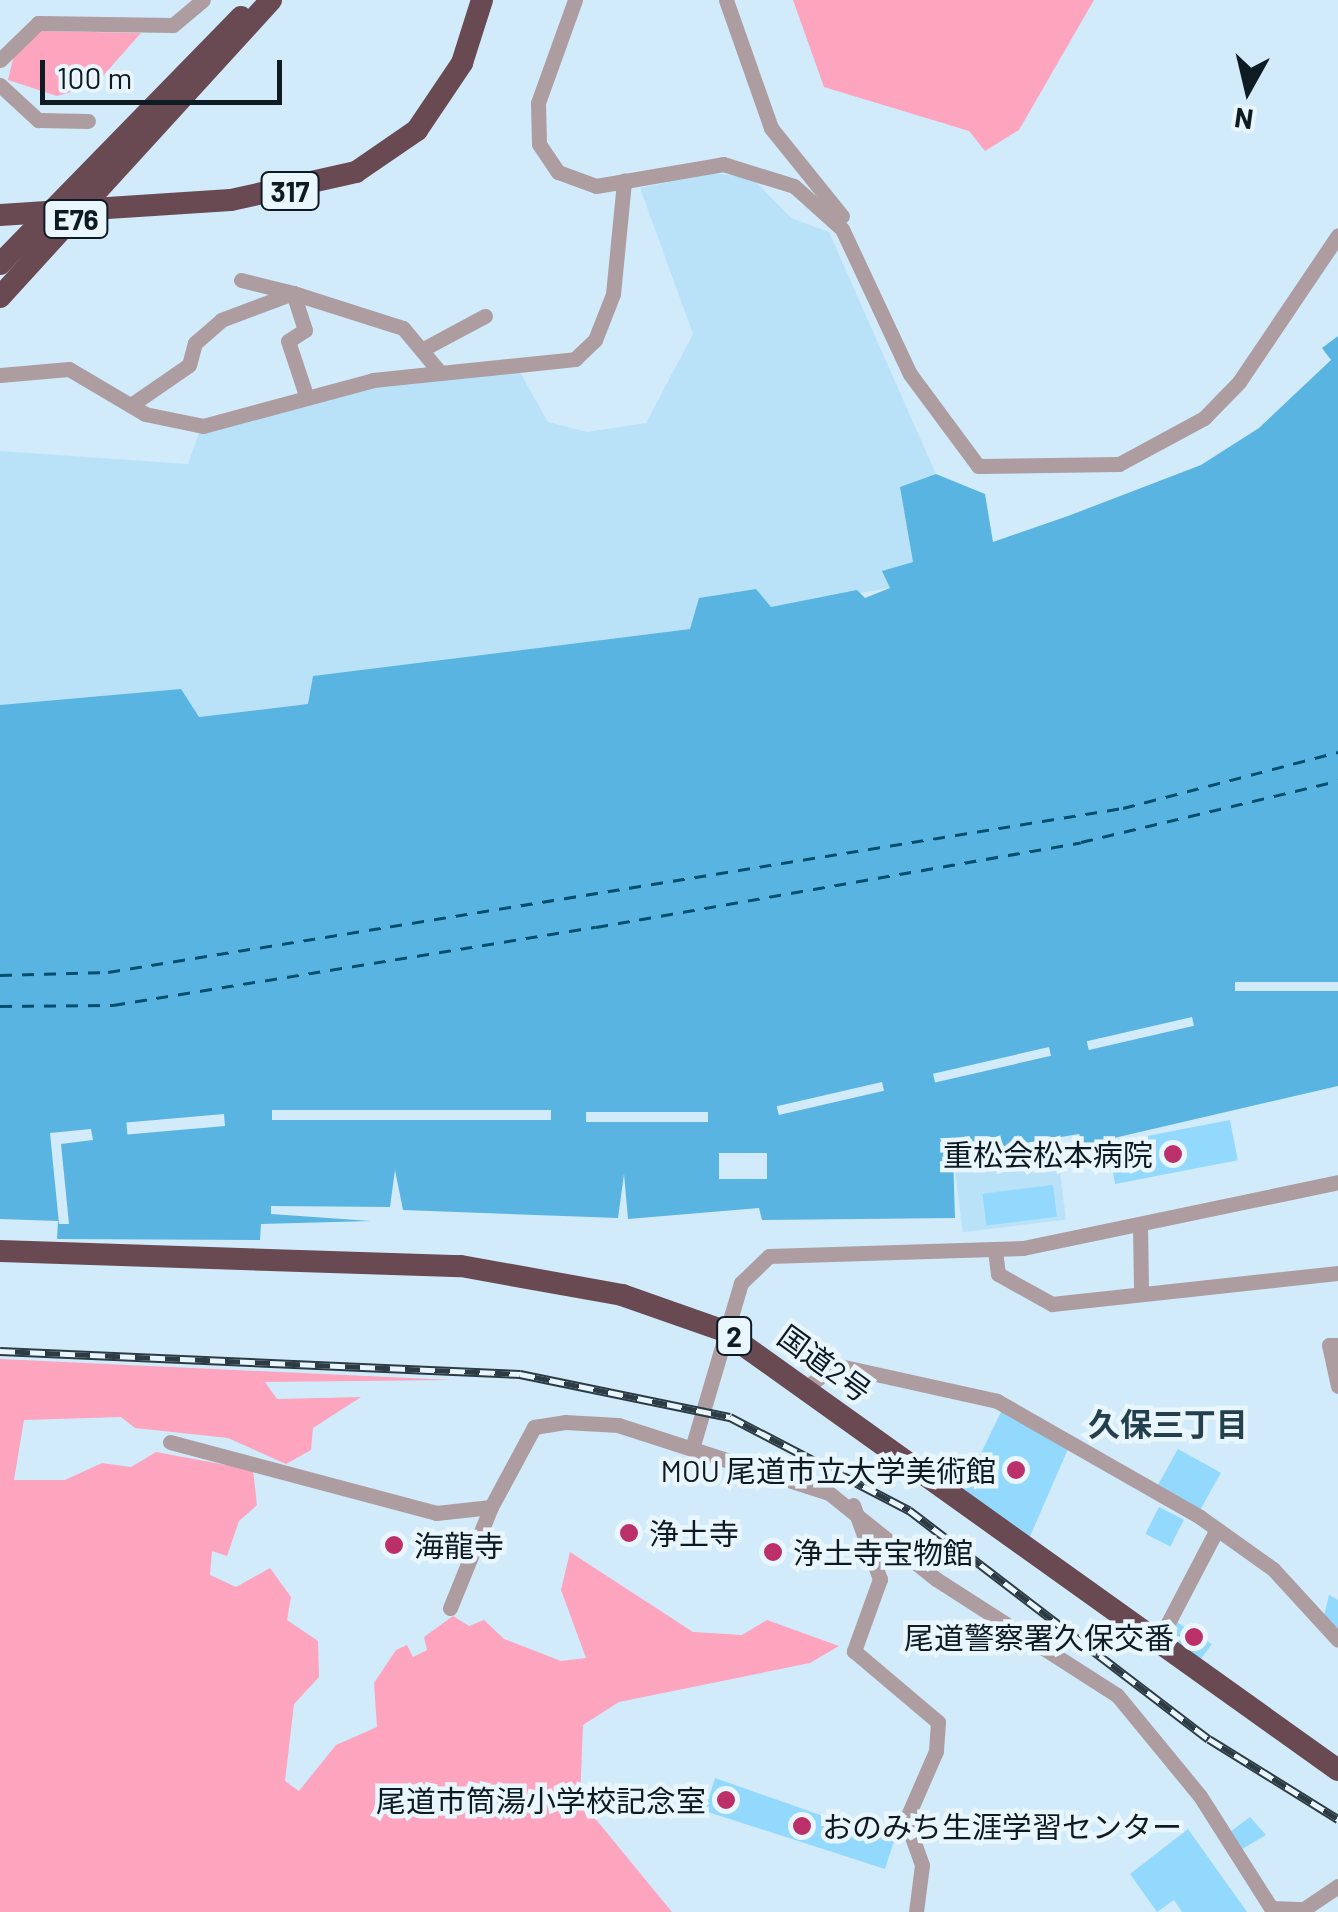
<!DOCTYPE html>
<meta charset="utf-8">
<style>
body{margin:0}
#map{position:relative;width:1338px;height:1912px;overflow:hidden;background:#d1ebfb;font-family:Barlow,"Noto Sans JP",sans-serif}
div>[style]{position:absolute}
[style*='--x']{left:calc(var(--x)*1px);top:calc(var(--y)*1px);width:calc(var(--w)*1px);rotate:calc(var(--a)*1deg)}
.built>*{inset:0;background:#b9e2f9;transform-origin:0 0}
.green>*{inset:0;background:#fda4bf}
.water>*{inset:0;background:#5ab4e2}
.pier>*{inset:0;background:#d1ebfb;transform-origin:0 0}
.ferry>*{height:2.5px;margin-top:-1.25px;transform-origin:0;background:repeating-linear-gradient(90deg,#014f6e 0 12px,transparent 0 22px)}
.building>*{inset:0;background:#93d8fd;transform-origin:0 0}
.minor>*{height:15px;margin:-7.5px;padding:0 7.5px;transform-origin:7.5px;border-radius:7.5px;background:#ad9da1}
.highway>*{height:22px;margin:-11px;padding:0 11px;transform-origin:11px;border-radius:11px;background:#694a53}
.rail>*{height:9px;margin-top:-4.5px;transform-origin:0;background:repeating-linear-gradient(90deg,#e9f6fe 0 15px,#2d3c44 0 30px);box-sizing:border-box;border-block:2px solid #2d3c44}
.dots>*{width:28px;height:28px;translate:-50% -50%;box-sizing:border-box;border:5px solid #e9f6fe;border-radius:50%}
span{translate:-50% -50%;white-space:nowrap;text-align:center;line-height:1.15;-webkit-text-stroke:9px #e9f6fe;paint-order:stroke}
.shield-label span{padding:2px 8px;background:#e9f6fe;border:2px solid;border-radius:8px;-webkit-text-stroke-width:0}
.shield-label{font-size:28px;color:#0f1b22;font-weight:700}
.poi-label{font-size:30px;color:#0f1b22}
.right{translate:-100% -50%;text-align:right}
.left{translate:0 -50%;text-align:left}
.street-label{font-size:30px;color:#0f1b22}
.neighbourhood-label{font-size:32px;color:#24404f;font-weight:700}
.north{position:absolute;left:1198px;top:40px;width:100px;height:100px;-webkit-text-stroke:8px #e9f6fe;paint-order:stroke;rotate:188deg;font-size:28px;font-weight:700;line-height:40px;text-align:center;color:#0f1b22}
.north::after{content:'';display:block;margin:auto;width:35px;height:45px;background:#0f1b22;clip-path:polygon(50% 0,100% 100%,50% 72%,0 100%)}
.scale{position:absolute;left:40px;top:60px;width:242px;height:45px;box-sizing:border-box;border:5px solid #0f1b22;border-top:0;padding-left:12px;font-size:30px;line-height:35px;white-space:nowrap;color:#0f1b22;-webkit-text-stroke:8px #e9f6fe;paint-order:stroke}
</style>
<div id="map">
<div class="built">
<div style="clip-path:polygon(713px 173px,752px 178px,791px 218px,829px 232px,936px 474px,901px 487px,913px 563px,883px 572px,890px 588px,771px 608px,755px 589px,700px 598px,690px 629px,314px 676px,308px 704px,198px 717px,0 705px,0 451px,188px 464px,199px 433px,414px 378px,517px 367px,548px 422px,587px 432px,646px 423px,693px 334px,640px 188px)"></div>
<div style="left:1058px;top:1155px;width:65px;height:104px;rotate:83deg"></div>
</div>
<div class="green">
<div style="clip-path:polygon(793px 0,1094px 0,1019px 130px,985px 151px,969px 131px,824px 87px)"></div>
<div style="clip-path:polygon(39px 31px,141px 33px,95px 85px,57px 96px,8px 80px,16px 46px)"></div>
<div style="clip-path:polygon(0 1359px,452px 1380px,265px 1382px,277px 1399px,361px 1397px,313px 1428px,311px 1450px,286px 1464px,228px 1438px,135px 1428px,121px 1417px,24px 1420px,14px 1480px,65px 1480px,102px 1463px,131px 1467px,156px 1452px,253px 1470px,257px 1505px,239px 1521px,227px 1556px,212px 1551px,210px 1575px,236px 1587px,270px 1568px,291px 1597px,287px 1620px,318px 1641px,319px 1677px,294px 1704px,285px 1781px,299px 1791px,336px 1745px,377px 1727px,374px 1683px,396px 1650px,407px 1645px,413px 1657px,427px 1650px,424px 1637px,453px 1616px,469px 1626px,484px 1620px,504px 1639px,561px 1661px,586px 1658px,561px 1590px,570px 1552px,693px 1632px,742px 1635px,767px 1620px,839px 1646px,810px 1663px,619px 1702px,583px 1725px,580px 1800px,672px 1912px,0 1912px)"></div>
</div>
<div class="water">
<div style="clip-path:polygon(1338px 336px,1338px 1086px,1084px 1145px,1079px 1134px,953px 1155px,955px 1218px,762px 1220px,759px 1208px,628px 1219px,624px 1174px,618px 1218px,403px 1210px,395px 1170px,390px 1207px,271px 1206px,271px 1214px,371px 1221px,261px 1224px,260px 1240px,57px 1239px,58px 1221px,0 1219px,0 705px,181px 689px,199px 717px,308px 704px,313px 676px,690px 629px,699px 598px,756px 589px,771px 607px,857px 590px,865px 598px,890px 588px,882px 571px,913px 562px,900px 487px,936px 474px,985px 494px,993px 542px,1068px 516px,1201px 465px,1259px 428px,1331px 360px,1322px 348px)"></div>
</div>
<div class="pier">
<div style="left:1338px;top:982px;width:9px;height:103px;rotate:90deg"></div>
<div style="left:1192px;top:1017px;width:9px;height:108px;rotate:77deg"></div>
<div style="left:1049px;top:1047px;width:9px;height:119px;rotate:77deg"></div>
<div style="left:882px;top:1082px;width:9px;height:108px;rotate:77deg"></div>
<div style="left:272px;top:1110px;width:279px;height:10px"></div>
<div style="left:586px;top:1112px;width:122px;height:10px"></div>
<div style="left:224px;top:1114px;width:12px;height:98px;rotate:85deg"></div>
<div style="clip-path:polygon(91px 1129px,93px 1140px,61px 1144px,69px 1224px,59px 1224px,50px 1133px)"></div>
<div style="left:719px;top:1153px;width:48px;height:26px"></div>
</div>
<div class="ferry">
<div style="--x:0;--y:975;--w:108;--a:-1.6"></div>
<div style="--x:108;--y:972;--w:1028;--a:-9.18"></div>
<div style="--x:1123;--y:808;--w:222;--a:-14.6"></div>
<div style="--x:0;--y:1006;--w:113;--a:-0.5"></div>
<div style="--x:113;--y:1005;--w:489;--a:-9.2"></div>
<div style="--x:596;--y:927;--w:492;--a:-9.9"></div>
<div style="--x:1081;--y:842;--w:264;--a:-13.4"></div>
</div>
<div class="building">
<div style="left:1230px;top:1120px;width:41px;height:125px;rotate:79deg"></div>
<div style="left:1053px;top:1185px;width:32px;height:71px;rotate:83deg"></div>
<div style="clip-path:polygon(1002px 1410px,1068px 1449px,1028px 1541px,962px 1492px)"></div>
<div style="left:1178px;top:1449px;width:49px;height:45px;rotate:29deg"></div>
<div style="left:1159px;top:1507px;width:28px;height:30px;rotate:27deg"></div>
<div style="clip-path:polygon(1329px 1595px,1338px 1600px,1338px 1637px,1324px 1616px)"></div>
<div style="clip-path:polygon(1172px 1619px,1212px 1644px,1200px 1660px,1165px 1633px)"></div>
<div style="clip-path:polygon(715px 1778px,894px 1841px,885px 1869px,705px 1811px)"></div>
<div style="clip-path:polygon(1250px 1817px,1266px 1835px,1237px 1852px,1226px 1835px)"></div>
<div style="clip-path:polygon(1188px 1829px,1247px 1912px,1182px 1912px,1174px 1900px,1157px 1912px,1130px 1874px)"></div>
</div>
<div class="minor">
<div style="--x:575;--y:0;--w:109;--a:109.8"></div>
<div style="--x:538;--y:103;--w:41;--a:88.6"></div>
<div style="--x:539;--y:144;--w:34;--a:56"></div>
<div style="--x:558;--y:172;--w:40;--a:20.2"></div>
<div style="--x:596;--y:186;--w:129;--a:-9.8"></div>
<div style="--x:723;--y:164;--w:74;--a:17.2"></div>
<div style="--x:794;--y:186;--w:64;--a:41.9"></div>
<div style="--x:842;--y:229;--w:160;--a:64.9"></div>
<div style="--x:910;--y:374;--w:114;--a:53.5"></div>
<div style="--x:978;--y:466;--w:141;--a:-0.8"></div>
<div style="--x:1119;--y:464;--w:97;--a:-28.4"></div>
<div style="--x:1204;--y:418;--w:50;--a:-45.8"></div>
<div style="--x:1239;--y:382;--w:177;--a:-56"></div>
<div style="--x:726;--y:0;--w:136;--a:70.6"></div>
<div style="--x:771;--y:128;--w:113;--a:51.1"></div>
<div style="--x:0;--y:60;--w:53;--a:-44.2"></div>
<div style="--x:38;--y:23;--w:135;--a:0.8"></div>
<div style="--x:173;--y:25;--w:39;--a:-40"></div>
<div style="--x:0;--y:85;--w:52;--a:42.6"></div>
<div style="--x:38;--y:120;--w:50;--a:1.1"></div>
<div style="--x:241;--y:280;--w:54;--a:14"></div>
<div style="--x:293;--y:293;--w:39;--a:72"></div>
<div style="--x:305;--y:330;--w:20;--a:147"></div>
<div style="--x:288;--y:341;--w:57;--a:71.6"></div>
<div style="--x:425;--y:348;--w:68;--a:-28.1"></div>
<div style="--x:0;--y:375;--w:69;--a:-5"></div>
<div style="--x:69;--y:369;--w:88;--a:30.6"></div>
<div style="--x:145;--y:414;--w:59;--a:11.7"></div>
<div style="--x:203;--y:426;--w:176;--a:-15.1"></div>
<div style="--x:373;--y:380;--w:203;--a:-5.9"></div>
<div style="--x:575;--y:359;--w:28;--a:-44"></div>
<div style="--x:595;--y:340;--w:49;--a:-68.6"></div>
<div style="--x:613;--y:294;--w:114;--a:-84.4"></div>
<div style="--x:131;--y:405;--w:70;--a:-34.6"></div>
<div style="--x:189;--y:365;--w:23;--a:-75"></div>
<div style="--x:195;--y:343;--w:35;--a:-41"></div>
<div style="--x:221;--y:320;--w:77;--a:-20.6"></div>
<div style="--x:293;--y:293;--w:115;--a:17.7"></div>
<div style="--x:403;--y:328;--w:55;--a:50.2"></div>
<div style="--x:1140;--y:1224;--w:67;--a:89.1"></div>
<div style="--x:995;--y:1250;--w:24;--a:83"></div>
<div style="--x:998;--y:1274;--w:62;--a:29.1"></div>
<div style="--x:1052;--y:1304;--w:288;--a:-6.2"></div>
<div style="--x:1338;--y:1345;--w:9;--a:180"></div>
<div style="--x:1329;--y:1345;--w:42;--a:77.6"></div>
<div style="--x:807;--y:1387;--w:36;--a:-38"></div>
<div style="--x:835;--y:1365;--w:166;--a:12.5"></div>
<div style="--x:997;--y:1401;--w:234;--a:29.7"></div>
<div style="--x:1200;--y:1517;--w:90;--a:35.5"></div>
<div style="--x:1273;--y:1569;--w:96;--a:47.5"></div>
<div style="--x:170;--y:1442;--w:275;--a:14.9"></div>
<div style="--x:436;--y:1513;--w:55;--a:-6.2"></div>
<div style="--x:491;--y:1507;--w:109;--a:112.1"></div>
<div style="--x:693;--y:1445;--w:169;--a:-73.5"></div>
<div style="--x:741;--y:1283;--w:39;--a:-44"></div>
<div style="--x:769;--y:1256;--w:254;--a:-1.8"></div>
<div style="--x:1023;--y:1248;--w:322;--a:-11.8"></div>
<div style="--x:853;--y:1505;--w:79;--a:70"></div>
<div style="--x:880;--y:1579;--w:77;--a:109.9"></div>
<div style="--x:854;--y:1651;--w:110;--a:40.2"></div>
<div style="--x:938;--y:1722;--w:29;--a:94"></div>
<div style="--x:936;--y:1751;--w:75;--a:113.5"></div>
<div style="--x:906;--y:1820;--w:48;--a:70.4"></div>
<div style="--x:922;--y:1865;--w:47;--a:97.3"></div>
<div style="--x:491;--y:1507;--w:91;--a:-61.7"></div>
<div style="--x:534;--y:1427;--w:31;--a:-9"></div>
<div style="--x:565;--y:1422;--w:53;--a:3.2"></div>
<div style="--x:618;--y:1425;--w:222;--a:17.9"></div>
<div style="--x:829;--y:1493;--w:137;--a:38.8"></div>
<div style="--x:936;--y:1579;--w:215;--a:32.7"></div>
<div style="--x:1117;--y:1695;--w:131;--a:50.6"></div>
<div style="--x:1200;--y:1796;--w:133;--a:57.6"></div>
<div style="--x:1271;--y:1908;--w:33;--a:2"></div>
<div style="--x:1304;--y:1909;--w:41;--a:-34.1"></div>
<div style="--x:1158;--y:1642;--w:127;--a:-62.4"></div>
</div>
<div class="highway">
<div style="--x:0;--y:215;--w:231;--a:-3.7"></div>
<div style="--x:231;--y:200;--w:128;--a:-12.6"></div>
<div style="--x:356;--y:172;--w:74;--a:-34.5"></div>
<div style="--x:417;--y:130;--w:81;--a:-56.1"></div>
<div style="--x:462;--y:63;--w:66;--a:-72.4"></div>
<div style="--x:0;--y:264;--w:345;--a:-45.7"></div>
<div style="--x:0;--y:297;--w:402;--a:-47.6"></div>
<div style="--x:0;--y:1251;--w:461;--a:1.9"></div>
<div style="--x:461;--y:1266;--w:164;--a:10.2"></div>
<div style="--x:622;--y:1295;--w:106;--a:19.3"></div>
<div style="--x:722;--y:1330;--w:757;--a:35.54"></div>
</div>
<div class="rail">
<div style="--x:0;--y:1351;--w:521;--a:2.53"></div>
<div style="--x:520;--y:1374;--w:214;--a:11.6"></div>
<div style="--x:730;--y:1417;--w:202;--a:27.5"></div>
<div style="--x:909;--y:1510;--w:377;--a:37.4"></div>
<div style="--x:1209;--y:1739;--w:152;--a:31.8"></div>
</div>
<div class="dots">
<div style="left:1173px;top:1154px;background:#bb3069"></div>
<div style="left:1016px;top:1470px;background:#bb3069"></div>
<div style="left:629px;top:1533px;background:#bb3069"></div>
<div style="left:394px;top:1545px;background:#bb3069"></div>
<div style="left:773px;top:1552px;background:#bb3069"></div>
<div style="left:1194px;top:1637px;background:#bb3069"></div>
<div style="left:726px;top:1800px;background:#bb3069"></div>
<div style="left:802px;top:1826px;background:#bb3069"></div>
</div>
<div class="shield-label">
<span style="left:290px;top:191px">317</span>
<span style="left:76px;top:219px">E76</span>
<span style="left:734px;top:1336px">2</span>
</div>
<div class="poi-label">
<span class="right" style="left:1153px;top:1154px">重松会松本病院</span>
<span class="right" style="left:996px;top:1470px">MOU 尾道市立大学美術館</span>
<span class="left" style="left:649px;top:1533px">浄土寺</span>
<span class="left" style="left:414px;top:1545px">海龍寺</span>
<span class="left" style="left:793px;top:1552px">浄土寺宝物館</span>
<span class="right" style="left:1174px;top:1637px">尾道警察署久保交番</span>
<span class="right" style="left:706px;top:1800px">尾道市筒湯小学校記念室</span>
<span class="left" style="left:822px;top:1826px">おのみち生涯学習センター</span>
</div>
<div class="street-label">
<span style="left:825px;top:1363px;rotate:36deg">国道2号</span>
</div>
<div class="neighbourhood-label">
<span style="left:1168px;top:1423px">久保三丁目</span>
</div>
<div class="north">N</div>
<div class="scale">100 m</div>
</div>
